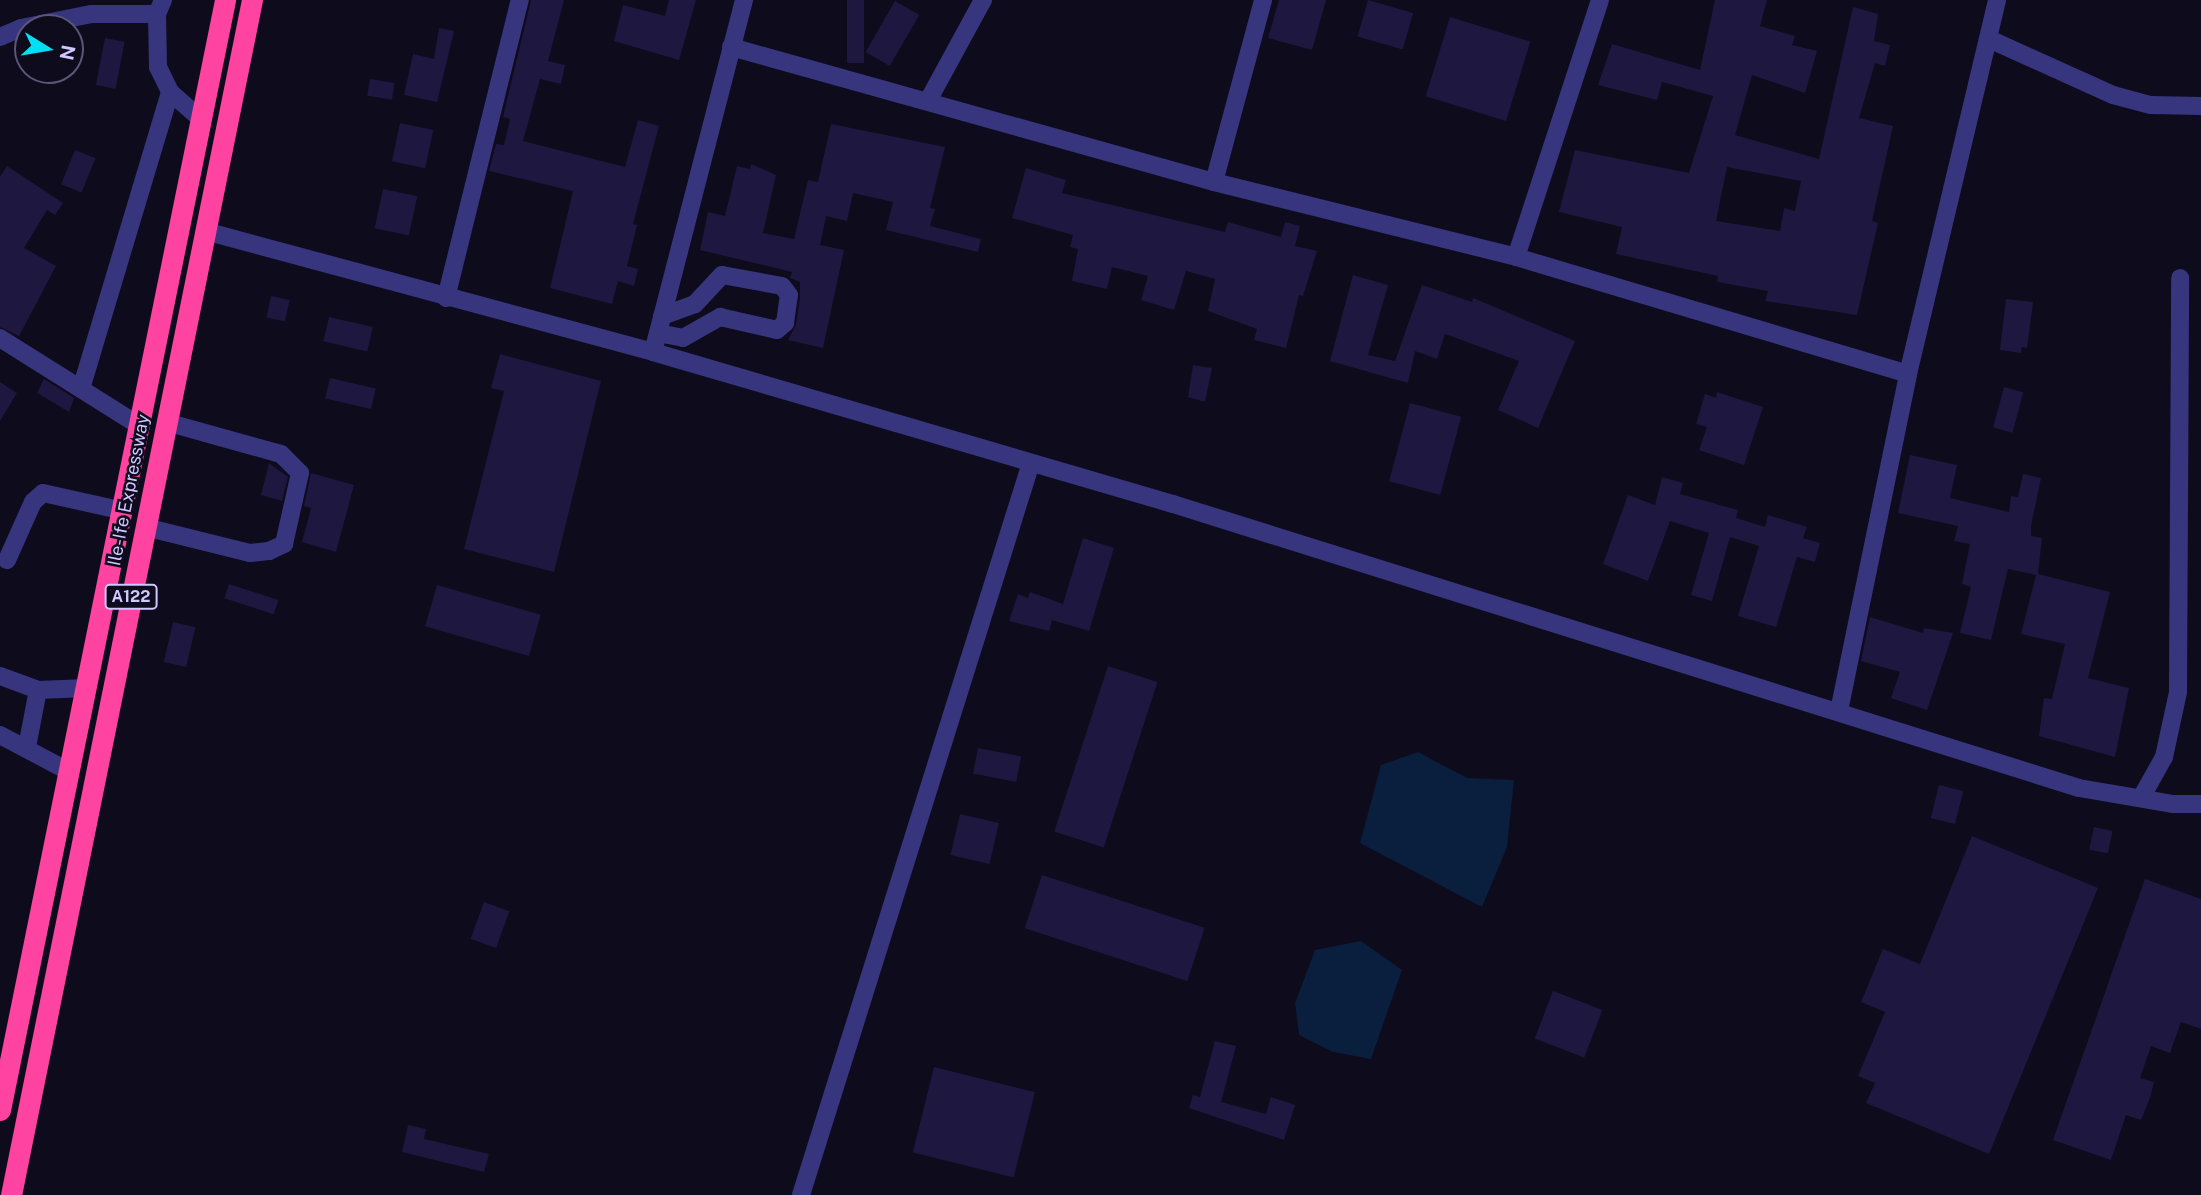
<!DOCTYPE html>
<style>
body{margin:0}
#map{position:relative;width:2201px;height:1195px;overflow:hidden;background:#0e0b1d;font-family:"Public Sans",sans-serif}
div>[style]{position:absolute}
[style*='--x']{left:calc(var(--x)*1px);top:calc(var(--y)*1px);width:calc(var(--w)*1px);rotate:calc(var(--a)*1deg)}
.water>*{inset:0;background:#0a1e3e}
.building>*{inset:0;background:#1e173f;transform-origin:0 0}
.minor>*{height:18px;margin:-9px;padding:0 9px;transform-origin:9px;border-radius:9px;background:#37357e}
.highway>*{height:21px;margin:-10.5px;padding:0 10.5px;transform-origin:10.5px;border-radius:10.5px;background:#ff43a0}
span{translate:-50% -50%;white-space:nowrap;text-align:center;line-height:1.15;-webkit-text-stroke:5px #0e0b1d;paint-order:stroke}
.shield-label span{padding:2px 5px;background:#0e0b1d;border:2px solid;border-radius:5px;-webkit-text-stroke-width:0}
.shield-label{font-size:16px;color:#cdc8ff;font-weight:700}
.street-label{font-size:18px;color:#cdc8ff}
.north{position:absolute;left:14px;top:14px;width:70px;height:70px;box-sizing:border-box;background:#0e0b1d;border:2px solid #5a5777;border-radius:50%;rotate:101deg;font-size:19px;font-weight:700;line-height:28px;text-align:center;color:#cdc8ff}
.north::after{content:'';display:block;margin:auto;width:24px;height:32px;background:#00dff3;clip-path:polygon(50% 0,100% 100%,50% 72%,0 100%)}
</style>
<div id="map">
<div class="water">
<div style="clip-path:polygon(1418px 752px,1467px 778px,1514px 780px,1507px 847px,1482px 907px,1360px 843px,1381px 765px)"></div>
<div style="clip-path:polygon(1361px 941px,1402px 970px,1371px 1059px,1333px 1052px,1299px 1035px,1295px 1003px,1315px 950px)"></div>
</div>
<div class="building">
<div style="clip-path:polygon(531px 0,564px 0,548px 61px,565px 65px,561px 84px,540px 79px,523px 141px,625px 167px,638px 120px,659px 126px,633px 224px,637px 225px,627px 266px,638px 269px,634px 286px,618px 281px,612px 304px,550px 288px,573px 191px,489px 171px,496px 144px,504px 145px,510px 119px,503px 117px)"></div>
<div style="clip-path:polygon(669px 0,696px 0,679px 60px,614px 41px,623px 5px,665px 16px)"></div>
<div style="left:847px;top:0;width:17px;height:63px"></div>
<div style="clip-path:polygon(1279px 0,1326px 0,1312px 50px,1268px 38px)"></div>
<div style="left:1368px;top:0;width:47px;height:38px;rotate:16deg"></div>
<div style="clip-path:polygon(evenodd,1715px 0,1767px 0,1760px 26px,1795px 36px,1792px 45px,1817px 51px,1805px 93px,1752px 75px,1735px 135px,1819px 159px,1853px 7px,1878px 14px,1874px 41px,1890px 45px,1885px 66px,1875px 63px,1859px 118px,1893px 126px,1872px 221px,1878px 223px,1857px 315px,1765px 301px,1768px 291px,1717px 282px,1718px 276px,1616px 254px,1622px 227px,1559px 212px,1575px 150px,1689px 173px,1713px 96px,1662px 82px,1657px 100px,1598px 85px,1612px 44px,1700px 70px,1715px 0,1727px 167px,1801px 181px,1795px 211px,1784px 208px,1780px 231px,1716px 221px,1727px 167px)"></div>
<div style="left:895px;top:1px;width:28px;height:59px;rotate:30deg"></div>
<div style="left:1450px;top:17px;width:84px;height:83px;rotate:17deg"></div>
<div style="clip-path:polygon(439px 28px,454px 31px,437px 102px,404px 95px,413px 54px,434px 59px)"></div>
<div style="left:105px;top:38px;width:20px;height:48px;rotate:11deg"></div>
<div style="left:370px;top:79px;width:25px;height:17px;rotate:9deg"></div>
<div style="left:400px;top:123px;width:34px;height:39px;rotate:12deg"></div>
<div style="clip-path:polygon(831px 124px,945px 147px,930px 208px,935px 209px,930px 226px,981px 239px,978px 252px,886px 230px,893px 202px,853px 193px,847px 221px,826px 216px,820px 245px,844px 250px,823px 348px,788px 340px,796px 325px,800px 297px,800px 282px,790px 278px,792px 272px,700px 250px,708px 212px,725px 216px,737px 166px,750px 169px,751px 164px,776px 175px,763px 233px,794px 239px,808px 180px,818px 182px)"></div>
<div style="left:75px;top:150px;width:22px;height:37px;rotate:22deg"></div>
<div style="clip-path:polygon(7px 166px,63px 203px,55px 215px,47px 210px,24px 248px,56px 266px,19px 336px,0 327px,0 177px)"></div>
<div style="clip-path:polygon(1026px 168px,1066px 180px,1062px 193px,1225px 232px,1228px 222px,1281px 237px,1285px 222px,1300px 226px,1295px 246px,1317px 251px,1303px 296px,1299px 295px,1286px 348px,1254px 340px,1257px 329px,1208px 311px,1215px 279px,1186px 271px,1174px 310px,1141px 300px,1148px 276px,1112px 267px,1107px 289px,1072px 281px,1078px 249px,1070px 247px,1073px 235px,1012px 218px)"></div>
<div style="left:383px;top:189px;width:35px;height:40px;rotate:12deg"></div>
<div style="clip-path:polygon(1353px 275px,1388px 285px,1368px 355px,1395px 361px,1422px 285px,1472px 302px,1473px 298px,1575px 341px,1538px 428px,1498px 410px,1519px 361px,1445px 334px,1437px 359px,1415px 351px,1408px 383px,1330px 361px)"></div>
<div style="left:271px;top:296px;width:19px;height:22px;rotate:12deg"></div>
<div style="clip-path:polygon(2006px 299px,2033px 302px,2027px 348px,2022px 347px,2021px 353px,2000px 350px)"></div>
<div style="left:329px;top:317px;width:45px;height:25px;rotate:13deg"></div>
<div style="clip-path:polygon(500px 354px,601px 381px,554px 572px,464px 549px,504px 391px,491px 388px)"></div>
<div style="clip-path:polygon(1193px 365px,1212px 368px,1205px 402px,1188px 397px)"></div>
<div style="left:330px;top:378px;width:47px;height:21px;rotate:13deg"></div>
<div style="clip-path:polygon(44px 379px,74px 398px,69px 412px,37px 393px)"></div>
<div style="clip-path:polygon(0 382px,17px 393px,0 421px)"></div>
<div style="left:2004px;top:387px;width:20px;height:42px;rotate:15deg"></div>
<div style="clip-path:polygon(1717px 392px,1763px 407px,1744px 465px,1699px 450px,1707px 427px,1696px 424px,1705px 394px,1716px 398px)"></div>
<div style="left:1410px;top:403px;width:53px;height:81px;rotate:15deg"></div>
<div style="clip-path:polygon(1910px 455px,1957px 465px,1950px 498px,2009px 512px,2011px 496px,2018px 497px,2023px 474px,2041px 478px,2031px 526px,2031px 536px,2042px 538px,2038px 574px,2110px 592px,2088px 678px,2129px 688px,2115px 757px,2039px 736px,2044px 698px,2052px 699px,2065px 644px,2021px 634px,2036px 575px,2008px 569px,1991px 640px,1960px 633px,1971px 587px,1962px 584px,1970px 544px,1954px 541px,1958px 526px,1898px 513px)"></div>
<div style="clip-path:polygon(269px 463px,288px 477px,282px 501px,261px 495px)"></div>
<div style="clip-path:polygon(311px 473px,354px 485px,336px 552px,302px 542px,311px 508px,304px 506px)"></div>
<div style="clip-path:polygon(1662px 477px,1683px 483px,1680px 494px,1738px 510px,1736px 518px,1765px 527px,1768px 515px,1807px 527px,1803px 538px,1820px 543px,1815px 562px,1797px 557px,1776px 627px,1738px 616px,1759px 546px,1730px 537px,1712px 601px,1691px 595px,1709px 533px,1670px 521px,1648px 581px,1603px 564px,1628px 495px,1655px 505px)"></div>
<div style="clip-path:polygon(1083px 538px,1114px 548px,1089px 631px,1052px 620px,1049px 631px,1009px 621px,1018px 594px,1028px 598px,1030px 592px,1063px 604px)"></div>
<div style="left:229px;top:584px;width:52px;height:15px;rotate:18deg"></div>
<div style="left:437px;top:585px;width:108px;height:43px;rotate:16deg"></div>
<div style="clip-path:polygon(1870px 617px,1923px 633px,1924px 628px,1953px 633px,1927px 710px,1891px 698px,1900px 672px,1861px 661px)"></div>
<div style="left:173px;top:622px;width:23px;height:41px;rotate:13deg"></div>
<div style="left:1108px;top:666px;width:52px;height:174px;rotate:18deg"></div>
<div style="left:978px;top:748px;width:44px;height:26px;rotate:11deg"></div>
<div style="left:1939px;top:785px;width:25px;height:34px;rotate:14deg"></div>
<div style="left:960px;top:814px;width:40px;height:42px;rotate:13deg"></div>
<div style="left:2094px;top:827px;width:19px;height:23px;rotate:12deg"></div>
<div style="clip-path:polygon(1972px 836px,2098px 888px,1989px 1154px,1866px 1103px,1875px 1083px,1858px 1076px,1885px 1012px,1861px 1002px,1883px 949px,1920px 964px)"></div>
<div style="left:1042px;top:875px;width:171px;height:56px;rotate:18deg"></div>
<div style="clip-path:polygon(2145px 879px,2201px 899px,2201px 1029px,2181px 1022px,2170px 1053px,2151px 1046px,2140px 1078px,2154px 1082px,2150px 1098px,2141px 1120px,2126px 1115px,2111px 1160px,2053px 1140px)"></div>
<div style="left:484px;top:902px;width:27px;height:39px;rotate:20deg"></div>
<div style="left:1553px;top:991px;width:53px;height:51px;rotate:21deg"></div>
<div style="clip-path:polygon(1215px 1041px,1236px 1046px,1221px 1102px,1266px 1114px,1271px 1097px,1295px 1105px,1284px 1140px,1189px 1108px,1193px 1095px,1200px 1097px)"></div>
<div style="left:934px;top:1067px;width:104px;height:88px;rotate:14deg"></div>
<div style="clip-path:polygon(408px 1125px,426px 1129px,424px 1139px,489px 1154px,484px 1172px,402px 1152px)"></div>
</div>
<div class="minor">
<div style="--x:163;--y:0;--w:15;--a:113"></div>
<div style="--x:157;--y:14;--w:53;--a:88.9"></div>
<div style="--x:158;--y:67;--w:28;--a:64"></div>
<div style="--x:170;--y:92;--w:41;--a:41.1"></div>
<div style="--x:0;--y:37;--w:23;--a:-23"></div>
<div style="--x:21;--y:28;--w:71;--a:-11.3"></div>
<div style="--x:91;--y:14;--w:66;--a:0"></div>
<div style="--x:1989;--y:39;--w:136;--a:24.3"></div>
<div style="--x:2113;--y:95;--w:39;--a:15"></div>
<div style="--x:2151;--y:105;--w:50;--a:1.1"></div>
<div style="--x:731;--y:47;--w:502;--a:15.62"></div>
<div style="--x:1214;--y:182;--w:311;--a:13.9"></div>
<div style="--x:1516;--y:257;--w:409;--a:16.6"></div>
<div style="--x:929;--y:99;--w:113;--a:-61.4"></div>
<div style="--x:1214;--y:182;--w:188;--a:-74.9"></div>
<div style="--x:205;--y:231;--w:464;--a:15.1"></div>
<div style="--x:653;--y:352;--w:542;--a:16.29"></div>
<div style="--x:1173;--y:504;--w:949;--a:17.4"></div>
<div style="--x:2079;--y:788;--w:96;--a:9.6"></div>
<div style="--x:2174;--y:804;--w:27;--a:0"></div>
<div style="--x:1516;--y:257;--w:270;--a:-71.9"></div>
<div style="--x:446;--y:298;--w:307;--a:-76.1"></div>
<div style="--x:658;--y:333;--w:25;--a:11"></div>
<div style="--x:683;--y:338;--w:43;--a:-29.6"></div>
<div style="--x:720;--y:317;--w:58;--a:12.8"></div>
<div style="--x:777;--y:330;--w:11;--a:-41"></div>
<div style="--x:785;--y:323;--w:28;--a:-82"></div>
<div style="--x:789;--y:295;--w:11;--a:-128"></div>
<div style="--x:782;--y:286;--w:61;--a:-169.6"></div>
<div style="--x:722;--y:275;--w:40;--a:133"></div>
<div style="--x:695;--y:304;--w:35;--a:160"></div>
<div style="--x:0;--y:338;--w:165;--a:32.2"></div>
<div style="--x:653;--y:352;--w:364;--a:-75.5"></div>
<div style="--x:81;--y:389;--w:310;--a:-73.3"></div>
<div style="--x:145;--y:527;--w:108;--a:13.9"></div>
<div style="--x:250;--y:553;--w:19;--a:-6"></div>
<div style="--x:269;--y:551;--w:17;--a:-25"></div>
<div style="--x:284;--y:544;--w:73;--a:-77.3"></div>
<div style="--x:300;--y:473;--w:27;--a:-135"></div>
<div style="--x:281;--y:454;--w:119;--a:-164.5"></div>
<div style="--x:7;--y:560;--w:64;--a:-65.9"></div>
<div style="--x:33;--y:502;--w:13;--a:-42"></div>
<div style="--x:43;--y:493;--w:83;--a:12.5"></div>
<div style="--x:0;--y:676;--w:40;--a:20.2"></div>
<div style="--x:38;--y:690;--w:49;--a:-2.3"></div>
<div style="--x:1839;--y:711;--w:344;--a:-78.4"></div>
<div style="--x:1908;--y:374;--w:384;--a:-76.6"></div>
<div style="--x:0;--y:735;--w:79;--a:27.9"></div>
<div style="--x:27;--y:747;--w:58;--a:-79.1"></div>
<div style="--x:2141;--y:798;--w:47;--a:-60.7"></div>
<div style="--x:2164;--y:757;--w:66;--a:-77.8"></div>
<div style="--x:2178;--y:692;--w:414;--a:-89.7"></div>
<div style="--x:801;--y:1195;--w:767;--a:-72.56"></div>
</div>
<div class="highway">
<div style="--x:0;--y:1110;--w:1133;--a:-78.54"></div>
<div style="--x:11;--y:1195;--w:1219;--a:-78.6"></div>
</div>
<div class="shield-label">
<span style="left:131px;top:597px">A122</span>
</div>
<div class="street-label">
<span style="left:129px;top:490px;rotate:-79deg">Ile-Ife Expressway</span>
</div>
<div class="north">N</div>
</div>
